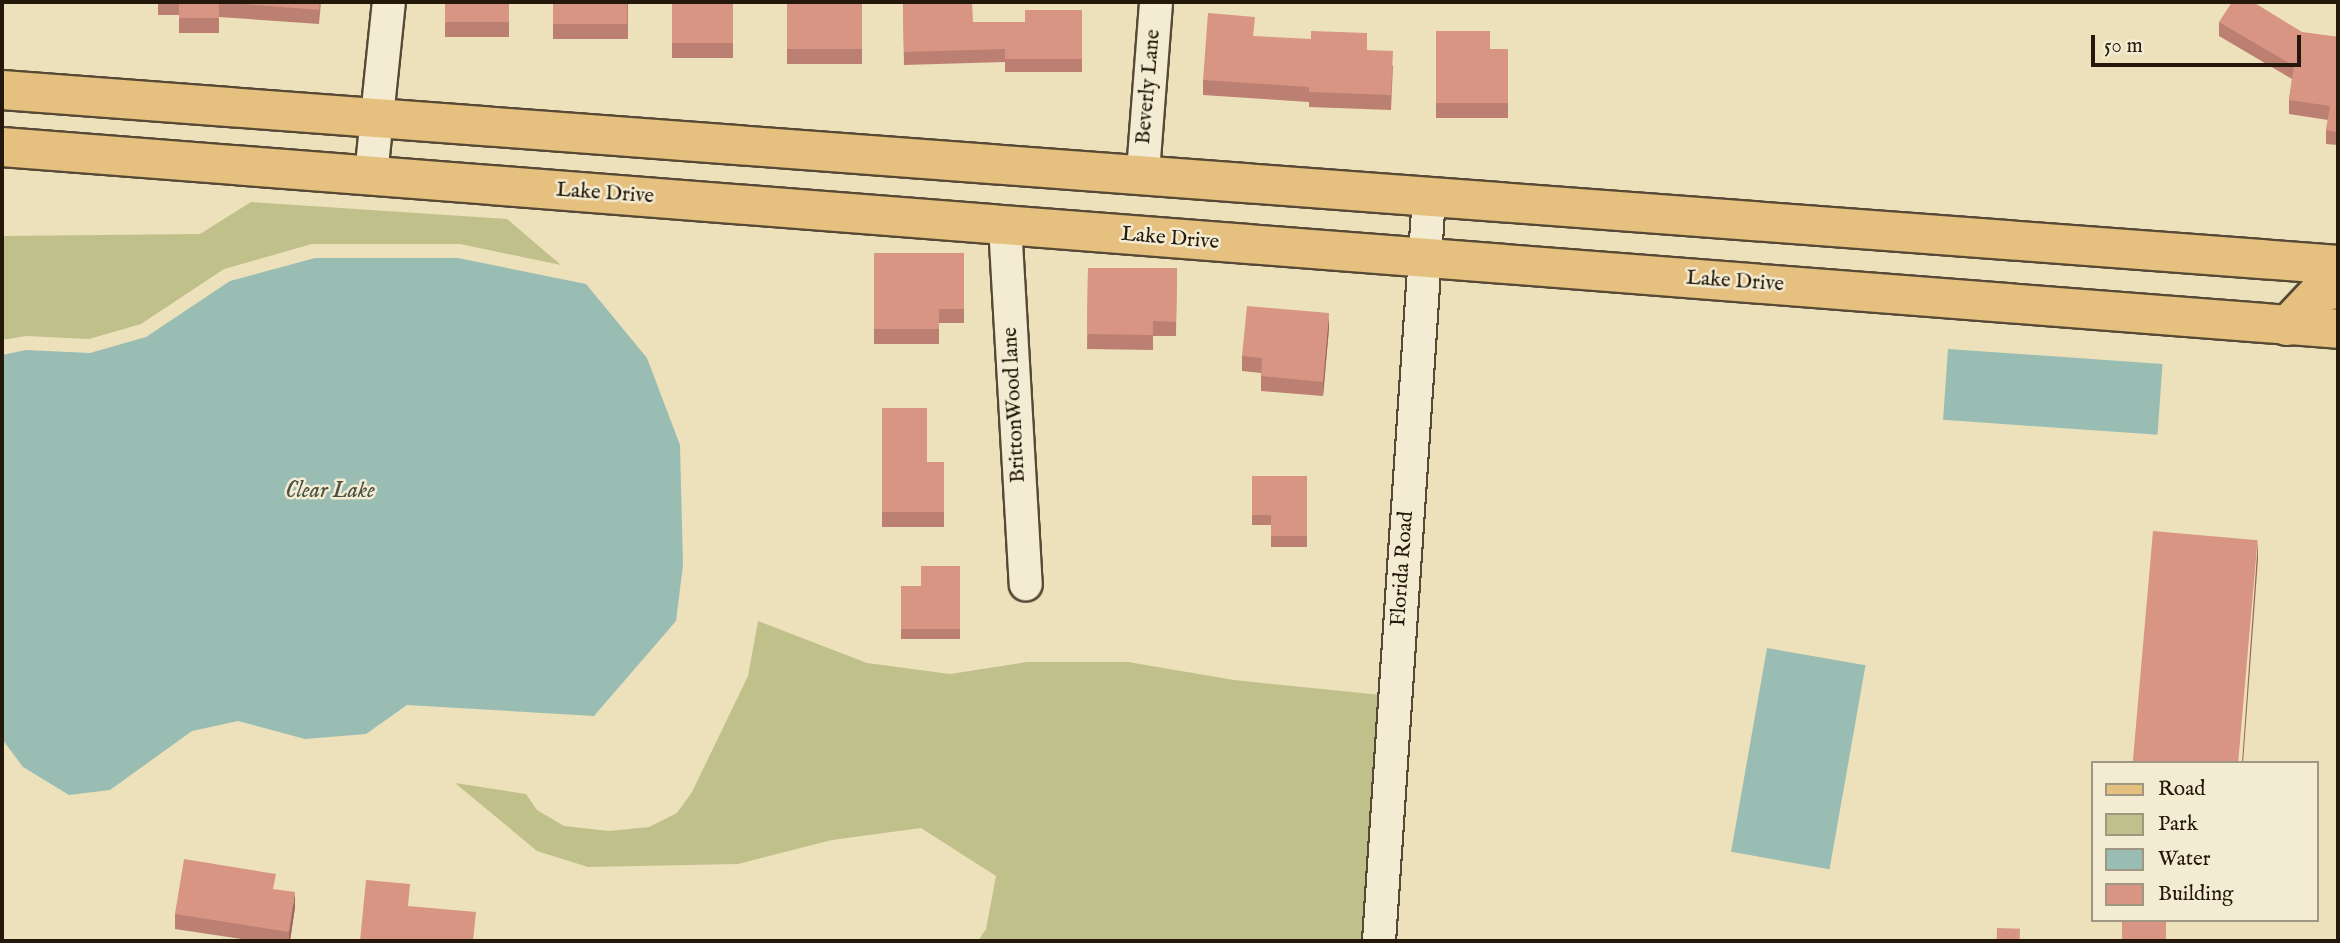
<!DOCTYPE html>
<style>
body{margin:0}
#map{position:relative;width:2340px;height:943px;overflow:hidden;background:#ede1bb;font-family:"IM FELL English",serif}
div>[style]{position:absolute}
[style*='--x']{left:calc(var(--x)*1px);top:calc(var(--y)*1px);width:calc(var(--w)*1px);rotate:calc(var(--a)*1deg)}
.green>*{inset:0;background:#c0c08b}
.water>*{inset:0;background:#99bdb3;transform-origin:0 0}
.roads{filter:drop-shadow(2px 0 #564a36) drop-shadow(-2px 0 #564a36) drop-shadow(0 2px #564a36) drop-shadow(0 -2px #564a36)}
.minor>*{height:32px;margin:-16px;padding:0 16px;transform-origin:16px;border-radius:16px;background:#f3ecd3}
.major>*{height:38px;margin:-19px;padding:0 19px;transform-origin:19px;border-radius:19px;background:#e6c07e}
.wall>*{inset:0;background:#bb8071;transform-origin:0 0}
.shaded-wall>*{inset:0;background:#98685c}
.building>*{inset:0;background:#d99583;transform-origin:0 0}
span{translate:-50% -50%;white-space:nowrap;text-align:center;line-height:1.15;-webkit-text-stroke:5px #f3ecd3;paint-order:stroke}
.street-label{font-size:21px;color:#231809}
.water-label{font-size:23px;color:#4c5244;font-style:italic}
.frame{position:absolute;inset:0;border:4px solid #231809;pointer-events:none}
.legend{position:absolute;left:2091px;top:761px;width:228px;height:161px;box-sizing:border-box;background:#f3ecd3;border:2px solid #a09782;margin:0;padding:9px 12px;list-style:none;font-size:21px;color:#231809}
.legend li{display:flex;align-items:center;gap:14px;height:35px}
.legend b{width:35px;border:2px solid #a09782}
.scale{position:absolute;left:2091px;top:35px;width:210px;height:32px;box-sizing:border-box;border:4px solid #231809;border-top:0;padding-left:9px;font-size:21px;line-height:24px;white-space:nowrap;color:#231809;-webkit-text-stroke:5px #f3ecd3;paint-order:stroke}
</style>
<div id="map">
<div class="green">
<div style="clip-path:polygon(251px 202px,507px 219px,561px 265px,460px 244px,312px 244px,224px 269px,141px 324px,89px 339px,26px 336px,2px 340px,2px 236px,200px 234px)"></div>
<div style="clip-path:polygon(758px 621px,867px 663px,950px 674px,1027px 662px,1128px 662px,1234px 680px,1381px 695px,1364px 941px,978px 941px,986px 929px,996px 876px,921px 828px,832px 840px,738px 864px,588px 867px,537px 851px,455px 783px,526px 794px,537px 810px,564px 826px,609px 831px,649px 827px,677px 813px,692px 792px,748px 676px)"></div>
</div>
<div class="water">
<div style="clip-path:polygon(315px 258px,458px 258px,586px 284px,647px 358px,680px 445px,683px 565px,676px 621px,594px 716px,407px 705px,366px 734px,305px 739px,238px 721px,192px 731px,110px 790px,69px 795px,23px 767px,2px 739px,2px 355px,26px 350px,90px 353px,146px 337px,230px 281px)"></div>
<div style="left:1948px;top:349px;width:215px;height:71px;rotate:4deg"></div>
<div style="left:1767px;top:648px;width:100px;height:207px;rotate:10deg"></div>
</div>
<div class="roads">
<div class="minor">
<div style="--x:1143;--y:172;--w:170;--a:-85.6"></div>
<div style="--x:371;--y:175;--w:174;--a:-84.1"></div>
<div style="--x:1005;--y:225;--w:360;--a:86.7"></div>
<div style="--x:1379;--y:941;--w:746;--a:-86.16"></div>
</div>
<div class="major">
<div style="--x:2;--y:90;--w:2343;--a:4.28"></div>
<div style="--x:2;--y:147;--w:2343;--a:4.45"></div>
<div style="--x:2287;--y:326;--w:47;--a:-46.7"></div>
<div style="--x:2319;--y:292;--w:19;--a:-9"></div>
</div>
</div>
<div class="wall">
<div style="clip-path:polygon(158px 2px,321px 2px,319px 24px,219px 17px,219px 33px,179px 33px,179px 15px,158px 15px)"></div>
<div style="left:445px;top:2px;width:64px;height:35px"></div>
<div style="left:553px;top:2px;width:75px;height:37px"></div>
<div style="left:672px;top:2px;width:61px;height:56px"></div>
<div style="left:787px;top:2px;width:75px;height:62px"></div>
<div style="clip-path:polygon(903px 2px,973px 22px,1025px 22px,1082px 10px,1082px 72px,1005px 72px,1005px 62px,904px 65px)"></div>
<div style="clip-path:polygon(2219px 22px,2338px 37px,2338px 145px,2326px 144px,2326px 130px,2328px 120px,2289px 114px,2289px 100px,2292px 79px,2219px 36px)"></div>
<div style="clip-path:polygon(1436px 31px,1490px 49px,1508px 49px,1508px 118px,1436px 118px)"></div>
<div style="clip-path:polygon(1367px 50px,1393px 66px,1391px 110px,1309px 107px,1309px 102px,1203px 95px,1203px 80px)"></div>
<div style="clip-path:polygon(874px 253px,964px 253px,964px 323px,939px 323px,939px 344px,874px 344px)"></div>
<div style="clip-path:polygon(1088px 268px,1177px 268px,1176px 336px,1153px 336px,1153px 350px,1087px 349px)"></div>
<div style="clip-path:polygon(1329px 328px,1323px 396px,1261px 391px,1261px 373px,1242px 371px,1242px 356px)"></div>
<div style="clip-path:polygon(882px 408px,927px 462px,944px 462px,944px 527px,882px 527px)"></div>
<div style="clip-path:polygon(1252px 476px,1307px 476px,1307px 547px,1271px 547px,1271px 525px,1252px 525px)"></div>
<div style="clip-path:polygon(960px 566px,960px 639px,901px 639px,901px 586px,921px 586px)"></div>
<div style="clip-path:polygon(275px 890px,295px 907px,290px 941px,255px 941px,175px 929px,175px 914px)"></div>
</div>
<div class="shaded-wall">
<div style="clip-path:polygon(1329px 313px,1329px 328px,1323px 396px,1323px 382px)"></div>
<div style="clip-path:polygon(2258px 540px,2258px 559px,2243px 763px,2242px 763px)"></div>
<div style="clip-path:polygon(295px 892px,295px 907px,290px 941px,289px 941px,289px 932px)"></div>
</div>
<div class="building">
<div style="clip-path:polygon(179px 2px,320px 2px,319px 10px,219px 2px,219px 18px,179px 18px)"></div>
<div style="left:445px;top:2px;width:64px;height:20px"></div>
<div style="left:553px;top:2px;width:74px;height:22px"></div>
<div style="left:672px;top:2px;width:61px;height:41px"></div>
<div style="left:787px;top:2px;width:75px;height:47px"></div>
<div style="clip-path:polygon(903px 2px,972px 2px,973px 22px,1025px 22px,1025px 10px,1082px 10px,1082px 59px,1005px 59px,1005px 49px,904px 52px)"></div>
<div style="clip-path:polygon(2232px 2px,2253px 2px,2302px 32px,2338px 37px,2338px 132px,2326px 130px,2330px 106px,2289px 100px,2294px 66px,2219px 22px)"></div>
<div style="clip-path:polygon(1208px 13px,1255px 17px,1253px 36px,1311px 39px,1311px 31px,1367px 33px,1367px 50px,1393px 51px,1391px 95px,1309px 92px,1309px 87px,1203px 80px)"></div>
<div style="clip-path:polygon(1436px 31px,1490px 31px,1490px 49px,1508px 49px,1508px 103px,1436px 103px)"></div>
<div style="clip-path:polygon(874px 253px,964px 253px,964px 309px,939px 309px,939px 329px,874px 329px)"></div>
<div style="clip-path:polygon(1088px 268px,1177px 268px,1176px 322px,1153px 321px,1153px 335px,1087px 334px)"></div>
<div style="clip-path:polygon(1247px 306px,1329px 313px,1323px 382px,1261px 376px,1262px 358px,1242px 356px)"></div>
<div style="clip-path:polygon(882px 408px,927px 408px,927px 462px,944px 462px,944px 512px,882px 512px)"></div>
<div style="clip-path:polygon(1252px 476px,1307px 476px,1307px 536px,1271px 536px,1271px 515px,1252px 515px)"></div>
<div style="left:2153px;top:531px;width:105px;height:233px;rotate:5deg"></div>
<div style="clip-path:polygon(921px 566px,960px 566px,960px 629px,901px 629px,901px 586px,921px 586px)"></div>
<div style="clip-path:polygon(184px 859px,276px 874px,273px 889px,295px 892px,289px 932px,175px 914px)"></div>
<div style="clip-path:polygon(366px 880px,410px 884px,408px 906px,476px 912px,473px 941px,360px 941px)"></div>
<div style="left:2122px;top:920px;width:44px;height:21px"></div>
<div style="left:1997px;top:928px;width:23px;height:13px;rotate:2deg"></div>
</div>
<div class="street-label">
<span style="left:1149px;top:87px;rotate:-85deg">Beverly Lane</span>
<span style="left:605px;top:194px;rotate:4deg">Lake Drive</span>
<span style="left:1170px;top:239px;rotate:5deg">Lake Drive</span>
<span style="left:1735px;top:282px;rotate:4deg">Lake Drive</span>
<span style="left:1015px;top:405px;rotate:-93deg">BrittonWood lane</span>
<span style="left:1403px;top:569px;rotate:-86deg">Florida Road</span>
</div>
<div class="water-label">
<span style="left:330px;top:491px">Clear Lake</span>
</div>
<div class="frame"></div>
<ul class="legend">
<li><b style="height:9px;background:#e6c07e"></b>Road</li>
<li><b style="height:19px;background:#c0c08b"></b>Park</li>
<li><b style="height:19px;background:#99bdb3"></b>Water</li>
<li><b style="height:19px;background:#d99583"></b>Building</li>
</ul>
<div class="scale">50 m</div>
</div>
